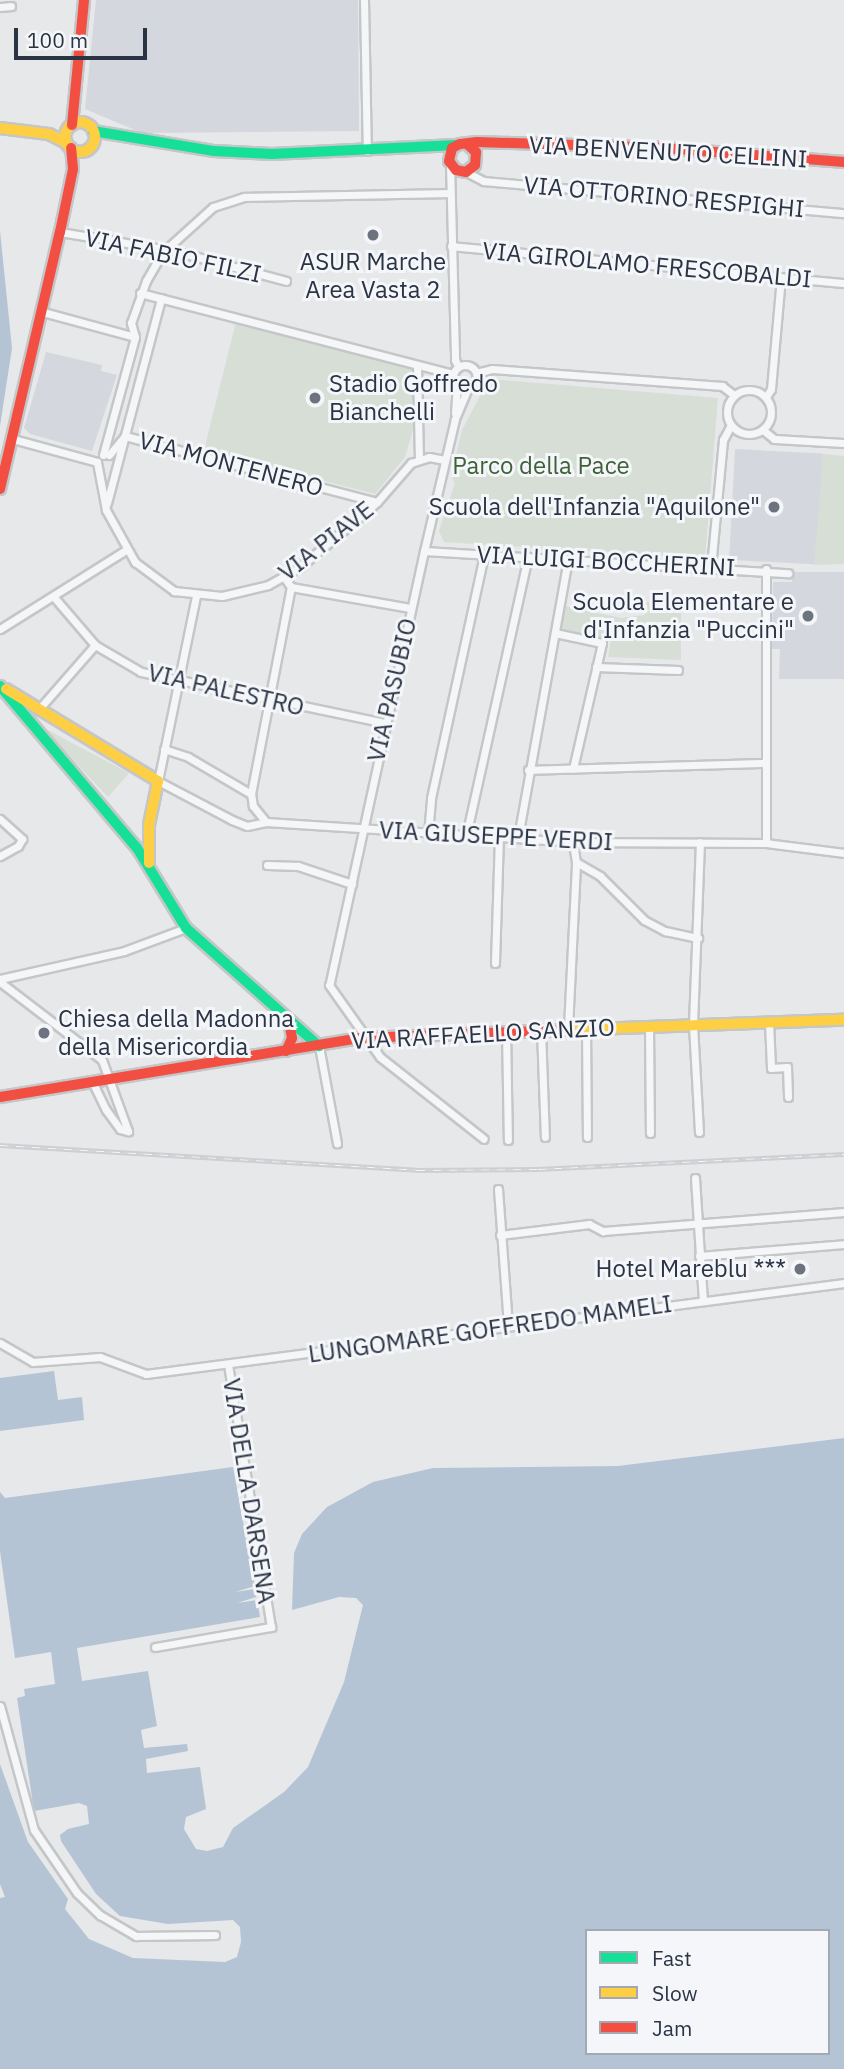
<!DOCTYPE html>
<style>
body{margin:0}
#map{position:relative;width:844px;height:2069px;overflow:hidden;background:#e6e8ea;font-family:"IBM Plex Sans",sans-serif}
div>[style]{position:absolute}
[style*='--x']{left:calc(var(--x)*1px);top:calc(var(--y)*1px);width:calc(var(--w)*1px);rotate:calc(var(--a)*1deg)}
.built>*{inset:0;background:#d4d7dd;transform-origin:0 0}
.green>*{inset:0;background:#d6ded6}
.water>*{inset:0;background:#b4c4d5}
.roads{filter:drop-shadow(2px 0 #c4c6c8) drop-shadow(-2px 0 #c4c6c8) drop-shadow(0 2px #c4c6c8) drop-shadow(0 -2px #c4c6c8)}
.street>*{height:7px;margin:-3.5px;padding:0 3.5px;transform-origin:3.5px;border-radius:3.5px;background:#f5f6f7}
.street>.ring{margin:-3.5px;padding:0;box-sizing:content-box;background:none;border:7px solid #f5f6f7;border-radius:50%}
.fast>*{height:10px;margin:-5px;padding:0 5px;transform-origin:5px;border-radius:5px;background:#16e098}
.slow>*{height:10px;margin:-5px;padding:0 5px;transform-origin:5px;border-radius:5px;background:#ffcf43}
.slow>.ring{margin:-5px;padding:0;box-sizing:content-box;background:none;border:10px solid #ffcf43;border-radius:50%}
.jam>*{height:10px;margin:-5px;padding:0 5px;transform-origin:5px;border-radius:5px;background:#f24e42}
.rail>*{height:5px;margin-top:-2.5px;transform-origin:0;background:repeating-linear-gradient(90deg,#f4f6f9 0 8px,#cecfd2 0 16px);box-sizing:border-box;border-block:2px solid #cecfd2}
.dots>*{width:19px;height:19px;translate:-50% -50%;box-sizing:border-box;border:4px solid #f4f6f9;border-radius:50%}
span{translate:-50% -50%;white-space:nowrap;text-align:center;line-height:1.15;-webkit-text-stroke:6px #f4f6f9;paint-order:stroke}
.street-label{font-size:24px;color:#2b3445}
.poi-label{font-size:24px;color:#2b3445}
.left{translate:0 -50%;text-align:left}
.right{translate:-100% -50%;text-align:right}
.park-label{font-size:24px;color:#3f6138}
.legend{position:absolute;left:585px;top:1929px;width:245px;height:126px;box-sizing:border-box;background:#f4f6f9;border:2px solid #a4a8b1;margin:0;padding:9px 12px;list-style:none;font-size:21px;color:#2b3445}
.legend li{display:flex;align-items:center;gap:14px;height:35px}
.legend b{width:35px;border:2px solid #a4a8b1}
.scale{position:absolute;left:14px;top:28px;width:133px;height:32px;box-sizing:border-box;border:4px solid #2b3445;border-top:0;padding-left:9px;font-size:21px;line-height:24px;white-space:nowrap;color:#2b3445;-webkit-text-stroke:5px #f4f6f9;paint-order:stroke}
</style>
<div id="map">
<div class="built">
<div style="clip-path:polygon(96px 0,358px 0,359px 131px,142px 133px,85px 109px)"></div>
<div style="clip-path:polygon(46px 352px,102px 365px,101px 371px,117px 375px,92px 451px,30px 434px,24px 428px)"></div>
<div style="left:735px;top:449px;width:88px;height:111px;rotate:3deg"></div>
<div style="clip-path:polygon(793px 572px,844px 572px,844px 679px,779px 679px,780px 649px,772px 649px,773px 582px,792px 582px)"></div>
</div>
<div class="green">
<div style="clip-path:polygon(236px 322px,412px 369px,414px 427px,405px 457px,375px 494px,204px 450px)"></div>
<div style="clip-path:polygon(489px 379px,718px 398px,705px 558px,444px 542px,439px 531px,455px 483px,451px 475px,462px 430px)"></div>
<div style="clip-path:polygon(823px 454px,844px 456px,844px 564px,814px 565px)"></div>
<div style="clip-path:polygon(647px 602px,657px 604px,656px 608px,681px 611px,681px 660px,608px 657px,611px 640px,560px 629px,565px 606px,621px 618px,645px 615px)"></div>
<div style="clip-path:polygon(42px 727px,129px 773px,108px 797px)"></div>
</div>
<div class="water">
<div style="clip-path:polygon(0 231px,12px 348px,0 426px)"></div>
<div style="clip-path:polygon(54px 1371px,58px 1400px,82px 1397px,84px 1420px,0 1431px,0 1378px)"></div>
<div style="clip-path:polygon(evenodd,844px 1438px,844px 2069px,0 2069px,0 1898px,5px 1897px,0 1884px,0 1764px,28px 1842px,68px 1899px,65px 1909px,89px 1939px,133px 1958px,225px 1962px,237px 1957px,241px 1942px,240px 1927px,233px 1920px,168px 1924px,120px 1916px,96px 1894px,61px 1841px,60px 1835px,68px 1829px,89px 1824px,87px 1806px,79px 1803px,34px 1811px,17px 1698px,25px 1696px,24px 1689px,55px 1684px,51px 1652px,15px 1658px,0 1551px,0 1492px,5px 1498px,233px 1467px,255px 1586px,235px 1592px,255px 1589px,256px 1597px,237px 1603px,257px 1600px,260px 1617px,77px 1648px,82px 1681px,148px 1671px,157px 1726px,141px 1730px,144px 1748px,187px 1744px,188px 1751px,146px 1759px,147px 1773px,200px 1767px,206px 1809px,186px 1817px,184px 1829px,196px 1849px,207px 1851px,223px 1847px,233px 1828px,284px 1792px,308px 1767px,344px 1682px,363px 1605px,356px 1598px,339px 1597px,292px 1610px,294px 1553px,302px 1534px,327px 1507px,373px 1482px,433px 1468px,618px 1466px,844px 1438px,587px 1931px,828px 1931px,828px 2053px,587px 2053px,587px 1931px)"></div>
</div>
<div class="roads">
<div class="street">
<div style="--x:364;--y:0;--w:151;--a:88.9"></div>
<div style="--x:0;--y:7;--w:11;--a:-5"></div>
<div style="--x:450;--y:164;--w:196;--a:88.5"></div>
<div style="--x:455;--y:360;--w:7;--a:63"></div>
<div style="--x:466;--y:172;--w:20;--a:27"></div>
<div style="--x:484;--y:181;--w:361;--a:5.1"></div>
<div style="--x:60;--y:232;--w:117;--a:9.4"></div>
<div style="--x:175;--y:251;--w:115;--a:15.1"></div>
<div style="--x:451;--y:246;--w:395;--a:5.4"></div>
<div style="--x:140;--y:293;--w:323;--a:14.5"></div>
<div style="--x:43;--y:312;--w:95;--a:15.2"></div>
<div style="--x:135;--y:337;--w:15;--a:-106"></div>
<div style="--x:131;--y:323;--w:45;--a:-70.3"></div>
<div style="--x:146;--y:281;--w:34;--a:-60"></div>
<div style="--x:163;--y:252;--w:67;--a:-42"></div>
<div style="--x:213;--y:207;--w:33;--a:-18"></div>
<div style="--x:244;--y:197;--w:204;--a:-1.1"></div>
<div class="ring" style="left:453px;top:365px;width:17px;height:17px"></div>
<div style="--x:417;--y:365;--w:93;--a:88.8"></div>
<div style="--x:476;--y:373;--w:16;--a:-14"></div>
<div style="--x:492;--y:369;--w:231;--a:4.2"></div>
<div style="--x:722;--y:386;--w:15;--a:37"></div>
<div style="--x:468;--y:388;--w:34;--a:113"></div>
<div style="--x:455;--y:419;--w:136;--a:103.2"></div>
<div style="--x:424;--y:551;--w:444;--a:102.3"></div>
<div style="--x:329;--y:985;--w:88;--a:54.7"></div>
<div style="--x:380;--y:1057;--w:132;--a:38.3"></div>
<div class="ring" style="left:727px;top:390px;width:37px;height:37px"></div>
<div style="--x:766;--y:397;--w:9;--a:-58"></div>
<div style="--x:771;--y:389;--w:111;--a:-84.9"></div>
<div style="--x:455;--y:413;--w:27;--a:-86"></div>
<div style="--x:763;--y:430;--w:14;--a:39"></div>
<div style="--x:774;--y:439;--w:70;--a:3.3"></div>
<div style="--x:125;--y:436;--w:260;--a:14.7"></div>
<div style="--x:13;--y:439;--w:87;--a:15.3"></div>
<div style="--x:103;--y:455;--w:122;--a:-74.8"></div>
<div style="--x:109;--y:455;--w:25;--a:-50"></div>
<div style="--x:97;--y:462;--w:49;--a:79.4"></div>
<div style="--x:106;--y:510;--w:60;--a:60.9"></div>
<div style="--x:135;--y:562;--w:49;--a:36.6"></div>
<div style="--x:174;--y:591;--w:48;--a:5.9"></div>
<div style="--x:222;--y:596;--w:47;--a:-13.4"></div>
<div style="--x:268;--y:585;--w:37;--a:-29"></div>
<div style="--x:300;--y:567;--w:101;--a:-40.2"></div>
<div style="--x:377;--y:502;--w:52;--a:-48.9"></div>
<div style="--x:411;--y:463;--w:19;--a:-18"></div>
<div style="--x:429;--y:457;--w:16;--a:11"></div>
<div style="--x:107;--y:503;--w:212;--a:-75.2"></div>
<div style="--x:424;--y:551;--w:365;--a:3.5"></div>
<div style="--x:711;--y:567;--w:128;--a:-84.6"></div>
<div style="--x:723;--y:440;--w:17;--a:-62"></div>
<div style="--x:766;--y:569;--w:274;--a:90"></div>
<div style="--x:291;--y:587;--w:121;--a:10"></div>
<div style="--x:53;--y:596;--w:65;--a:49.4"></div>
<div style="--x:95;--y:645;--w:53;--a:30.4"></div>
<div style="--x:141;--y:672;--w:249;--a:11.8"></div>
<div style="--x:196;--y:596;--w:189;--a:101.6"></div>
<div style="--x:158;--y:781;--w:84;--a:27.8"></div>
<div style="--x:232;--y:820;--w:16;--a:22"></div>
<div style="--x:247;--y:826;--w:19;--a:-12"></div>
<div style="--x:266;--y:822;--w:308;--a:3.7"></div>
<div style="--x:573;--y:842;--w:193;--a:0.3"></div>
<div style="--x:766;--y:843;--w:79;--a:7.3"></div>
<div style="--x:0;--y:629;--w:149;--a:-32.1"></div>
<div style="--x:555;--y:633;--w:48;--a:12"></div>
<div style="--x:602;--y:643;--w:129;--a:103"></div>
<div style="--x:596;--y:667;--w:82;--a:2.1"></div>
<div style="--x:39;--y:709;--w:85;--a:-48.8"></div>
<div style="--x:164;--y:749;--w:25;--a:18"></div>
<div style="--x:188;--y:757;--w:73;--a:30.4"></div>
<div style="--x:528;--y:770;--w:238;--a:-1.7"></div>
<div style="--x:0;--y:819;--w:30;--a:42"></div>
<div style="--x:22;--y:839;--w:8;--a:120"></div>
<div style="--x:18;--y:846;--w:21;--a:151"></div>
<div style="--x:266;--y:822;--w:21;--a:-129"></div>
<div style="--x:253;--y:806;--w:12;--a:-99"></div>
<div style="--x:251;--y:794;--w:211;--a:-79.1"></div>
<div style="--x:291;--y:587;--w:12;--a:-125"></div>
<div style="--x:428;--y:834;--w:36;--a:-85"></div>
<div style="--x:431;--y:798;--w:249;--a:-77.7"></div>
<div style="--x:466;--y:836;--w:286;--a:-77.5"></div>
<div style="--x:518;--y:837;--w:282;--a:-79.8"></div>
<div style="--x:576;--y:862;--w:28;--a:30"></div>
<div style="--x:600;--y:876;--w:62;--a:45"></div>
<div style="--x:644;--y:920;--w:24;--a:28"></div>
<div style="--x:665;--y:931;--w:34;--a:12"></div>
<div style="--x:267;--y:865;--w:31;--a:2"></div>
<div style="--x:298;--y:866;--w:57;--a:18.4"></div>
<div style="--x:495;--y:963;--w:126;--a:-88.2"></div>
<div style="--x:0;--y:979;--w:127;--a:-12.7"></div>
<div style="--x:124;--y:951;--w:66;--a:-20.4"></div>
<div style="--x:0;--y:982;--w:128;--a:37.4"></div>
<div style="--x:102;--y:1060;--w:76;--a:69.9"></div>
<div style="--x:128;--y:1131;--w:8;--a:-166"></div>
<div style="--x:120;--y:1129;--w:24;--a:-126"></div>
<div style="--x:106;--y:1110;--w:30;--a:-116"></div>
<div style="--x:769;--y:1022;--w:46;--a:87.5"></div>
<div style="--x:771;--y:1068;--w:16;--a:-4"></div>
<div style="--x:787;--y:1067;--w:30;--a:88"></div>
<div style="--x:649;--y:1025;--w:108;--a:89.5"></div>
<div style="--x:586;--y:1027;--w:110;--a:89.5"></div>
<div style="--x:568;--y:1028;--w:166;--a:-87.2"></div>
<div style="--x:576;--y:862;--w:20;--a:-99"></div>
<div style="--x:506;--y:1030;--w:110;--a:89"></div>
<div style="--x:541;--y:1030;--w:107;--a:87.9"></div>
<div style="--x:319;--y:1046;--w:99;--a:79.5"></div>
<div style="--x:699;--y:1132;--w:108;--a:-93.2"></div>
<div style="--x:693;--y:1024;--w:182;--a:-87.8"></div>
<div style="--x:695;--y:1178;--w:123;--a:86.3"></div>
<div style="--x:498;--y:1189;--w:137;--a:85.8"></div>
<div style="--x:500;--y:1235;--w:90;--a:-7"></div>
<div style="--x:589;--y:1224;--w:16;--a:27"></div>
<div style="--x:603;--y:1231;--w:242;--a:-4.5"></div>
<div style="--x:699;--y:1256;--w:145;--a:-4.7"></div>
<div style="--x:0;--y:1343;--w:38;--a:30"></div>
<div style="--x:33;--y:1362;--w:67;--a:-4.3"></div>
<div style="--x:100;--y:1357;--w:49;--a:20.3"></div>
<div style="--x:146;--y:1374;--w:704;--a:-7.43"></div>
<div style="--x:155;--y:1647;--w:118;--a:-9.8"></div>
<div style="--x:271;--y:1627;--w:266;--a:-99.3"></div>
<div style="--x:0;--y:1706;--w:129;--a:74.7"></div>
<div style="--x:34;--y:1830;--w:76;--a:55.7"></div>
<div style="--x:77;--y:1893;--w:32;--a:44"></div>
<div style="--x:100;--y:1915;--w:42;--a:30.3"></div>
<div style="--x:136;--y:1936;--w:79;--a:-0.7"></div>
</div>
<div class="fast">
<div style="--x:93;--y:131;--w:123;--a:9.4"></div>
<div style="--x:214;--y:151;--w:58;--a:3"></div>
<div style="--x:272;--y:154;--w:184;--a:-2.8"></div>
<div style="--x:0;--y:686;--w:212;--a:49.8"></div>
<div style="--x:137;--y:848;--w:94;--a:58.5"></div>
<div style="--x:186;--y:928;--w:178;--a:41.6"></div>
</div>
<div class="slow">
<div class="ring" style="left:65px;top:122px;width:20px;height:20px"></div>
<div style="--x:0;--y:128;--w:49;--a:7"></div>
<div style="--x:49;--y:134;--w:20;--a:27"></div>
<div style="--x:6;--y:689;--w:178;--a:31.2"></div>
<div style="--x:158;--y:781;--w:45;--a:101.6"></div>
<div style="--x:149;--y:825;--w:38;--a:90"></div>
<div style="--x:565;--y:1030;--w:279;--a:-2.1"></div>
</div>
<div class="jam">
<div style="--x:72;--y:125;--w:126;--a:-84.5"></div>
<div style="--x:467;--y:144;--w:12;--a:42"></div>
<div style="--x:476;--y:152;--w:13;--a:94"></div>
<div style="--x:475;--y:165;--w:11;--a:142"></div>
<div style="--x:466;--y:172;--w:10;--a:-169"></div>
<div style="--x:456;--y:170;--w:11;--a:-128"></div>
<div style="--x:449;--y:161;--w:13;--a:-77"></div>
<div style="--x:452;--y:148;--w:9;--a:-27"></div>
<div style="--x:460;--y:144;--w:17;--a:-7"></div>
<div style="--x:477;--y:142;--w:186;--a:1.8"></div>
<div style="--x:663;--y:148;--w:182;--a:4.4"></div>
<div style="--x:0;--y:489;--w:264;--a:-76.9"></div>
<div style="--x:60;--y:232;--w:64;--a:-78.3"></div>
<div style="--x:73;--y:169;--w:21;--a:-95"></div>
<div style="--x:286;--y:1051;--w:14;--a:-65"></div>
<div style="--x:292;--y:1038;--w:17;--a:-100"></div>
<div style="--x:0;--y:1097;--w:367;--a:-9.3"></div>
<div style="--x:362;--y:1038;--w:203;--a:-2.3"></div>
</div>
</div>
<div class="rail">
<div style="--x:0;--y:1145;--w:418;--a:3.4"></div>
<div style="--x:417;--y:1170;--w:121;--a:-0.5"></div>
<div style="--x:538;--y:1169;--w:306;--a:-2.8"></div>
</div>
<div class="dots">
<div style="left:373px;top:235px;background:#6c737f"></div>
<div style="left:315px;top:398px;background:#6c737f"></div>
<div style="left:774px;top:507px;background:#6c737f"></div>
<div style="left:808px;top:616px;background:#6c737f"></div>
<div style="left:44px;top:1033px;background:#6c737f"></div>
<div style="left:800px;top:1269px;background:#6c737f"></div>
</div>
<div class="street-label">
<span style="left:668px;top:152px;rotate:3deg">VIA BENVENUTO CELLINI</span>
<span style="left:664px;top:197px;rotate:5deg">VIA OTTORINO RESPIGHI</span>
<span style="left:173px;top:256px;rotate:12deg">VIA FABIO FILZI</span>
<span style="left:647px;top:265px;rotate:5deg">VIA GIROLAMO FRESCOBALDI</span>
<span style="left:231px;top:464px;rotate:15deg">VIA MONTENERO</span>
<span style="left:326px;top:541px;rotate:-38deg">VIA PIAVE</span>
<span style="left:606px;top:561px;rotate:3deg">VIA LUIGI BOCCHERINI</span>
<span style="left:226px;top:690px;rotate:13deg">VIA PALESTRO</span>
<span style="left:392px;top:690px;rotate:-77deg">VIA PASUBIO</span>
<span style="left:496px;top:836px;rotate:3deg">VIA GIUSEPPE VERDI</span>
<span style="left:483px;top:1034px;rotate:-3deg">VIA RAFFAELLO SANZIO</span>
<span style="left:490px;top:1329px;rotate:-8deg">LUNGOMARE GOFFREDO MAMELI</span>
<span style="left:249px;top:1491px;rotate:81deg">VIA DELLA DARSENA</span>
</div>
<div class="poi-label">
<span style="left:373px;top:276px">ASUR Marche<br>Area Vasta 2</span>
<span class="left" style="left:329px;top:398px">Stadio Goffredo<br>Bianchelli</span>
<span class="right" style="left:760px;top:507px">Scuola dell'Infanzia "Aquilone"</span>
<span class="right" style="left:794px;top:616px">Scuola Elementare e<br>d'Infanzia "Puccini"</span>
<span class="left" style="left:58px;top:1033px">Chiesa della Madonna<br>della Misericordia</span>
<span class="right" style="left:786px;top:1269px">Hotel Mareblu ***</span>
</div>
<div class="park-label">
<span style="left:541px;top:466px">Parco della Pace</span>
</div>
<ul class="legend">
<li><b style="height:9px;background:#16e098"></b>Fast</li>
<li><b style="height:9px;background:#ffcf43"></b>Slow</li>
<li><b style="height:9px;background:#f24e42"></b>Jam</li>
</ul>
<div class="scale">100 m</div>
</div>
